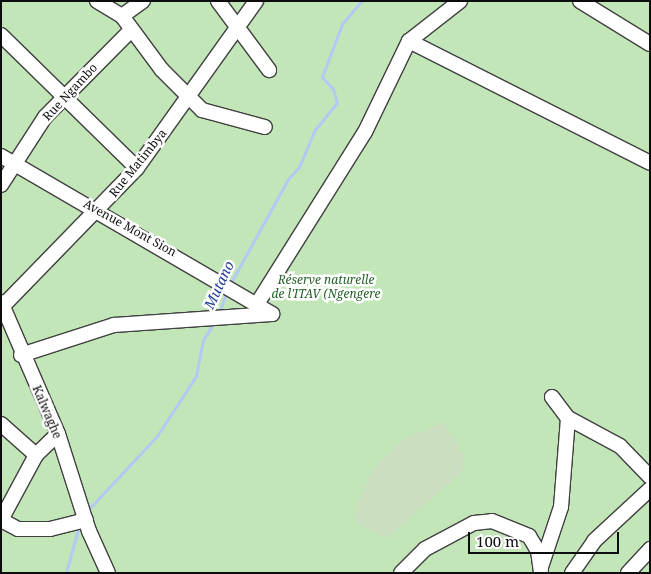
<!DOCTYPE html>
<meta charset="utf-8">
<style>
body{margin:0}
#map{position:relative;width:651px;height:574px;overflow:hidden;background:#fcfeed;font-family:"Noto Serif",serif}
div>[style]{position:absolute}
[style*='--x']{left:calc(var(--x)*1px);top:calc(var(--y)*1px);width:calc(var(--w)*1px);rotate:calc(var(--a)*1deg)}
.green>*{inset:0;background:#c3e6b9;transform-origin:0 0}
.cemetery>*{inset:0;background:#cbdec0}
.stream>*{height:3px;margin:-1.5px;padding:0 1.5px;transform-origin:1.5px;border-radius:1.5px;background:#b4c9f3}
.roads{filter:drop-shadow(1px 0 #404040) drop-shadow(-1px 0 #404040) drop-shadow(0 1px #404040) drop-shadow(0 -1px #404040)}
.minor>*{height:14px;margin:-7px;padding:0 7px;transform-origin:7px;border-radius:7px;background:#fff}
span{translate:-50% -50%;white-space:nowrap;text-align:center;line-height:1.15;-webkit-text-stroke:5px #fff;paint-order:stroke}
.street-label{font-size:12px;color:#0d0d0d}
.park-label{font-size:12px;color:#216026;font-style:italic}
.water-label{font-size:14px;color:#1d3d97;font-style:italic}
.frame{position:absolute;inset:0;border:2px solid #0d0d0d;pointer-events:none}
.scale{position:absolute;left:468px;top:532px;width:151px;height:22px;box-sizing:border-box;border:2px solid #0d0d0d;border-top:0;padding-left:6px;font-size:15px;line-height:18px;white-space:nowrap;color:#0d0d0d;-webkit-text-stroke:4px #fff;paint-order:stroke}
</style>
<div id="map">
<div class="green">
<div style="left:1px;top:1px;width:649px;height:572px"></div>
</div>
<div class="cemetery">
<div style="clip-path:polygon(444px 422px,465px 458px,461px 473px,387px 538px,355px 523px,357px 504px,373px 468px,402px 440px)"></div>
</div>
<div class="stream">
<div style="--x:229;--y:286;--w:122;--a:-61.1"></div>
<div style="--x:288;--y:179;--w:16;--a:-47"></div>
<div style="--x:299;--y:167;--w:39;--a:-67"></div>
<div style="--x:314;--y:131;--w:36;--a:-51"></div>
<div style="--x:337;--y:103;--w:15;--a:-106"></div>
<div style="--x:333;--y:89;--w:16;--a:-133"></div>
<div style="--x:322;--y:77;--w:57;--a:-69.3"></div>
<div style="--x:342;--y:24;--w:30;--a:-50"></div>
<div style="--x:219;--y:313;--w:23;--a:-70"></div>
<div style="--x:86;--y:512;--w:104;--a:-46.9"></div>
<div style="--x:157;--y:436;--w:72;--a:-57"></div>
<div style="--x:196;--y:376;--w:37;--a:-79"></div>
<div style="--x:203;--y:340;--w:22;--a:-58"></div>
<div style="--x:66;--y:573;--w:50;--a:-74.8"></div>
</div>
<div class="roads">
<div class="minor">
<div style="--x:97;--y:1;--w:29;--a:31"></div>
<div style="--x:122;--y:16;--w:67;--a:53.5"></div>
<div style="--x:162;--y:70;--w:57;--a:45"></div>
<div style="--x:202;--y:110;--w:65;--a:15.1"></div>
<div style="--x:218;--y:1;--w:86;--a:53.5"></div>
<div style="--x:580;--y:1;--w:82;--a:31.6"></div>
<div style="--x:122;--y:16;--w:26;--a:-36"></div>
<div style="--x:1;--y:35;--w:190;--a:44.4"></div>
<div style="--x:409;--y:41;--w:270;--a:26.8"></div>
<div style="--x:1;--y:156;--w:314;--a:30.2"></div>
<div style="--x:1;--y:185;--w:81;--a:-57.1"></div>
<div style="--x:45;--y:117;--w:121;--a:-45.3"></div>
<div style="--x:1;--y:302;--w:144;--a:66.6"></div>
<div style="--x:58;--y:434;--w:102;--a:72.3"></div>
<div style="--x:89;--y:531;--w:46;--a:65.7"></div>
<div style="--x:257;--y:304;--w:203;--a:-57.9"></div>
<div style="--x:365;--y:132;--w:101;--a:-64.2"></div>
<div style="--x:409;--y:41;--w:65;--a:-38.1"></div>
<div style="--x:1;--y:308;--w:195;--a:-45.8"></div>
<div style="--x:137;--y:168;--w:205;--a:-54.5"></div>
<div style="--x:21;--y:355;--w:98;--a:-17.9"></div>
<div style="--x:114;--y:325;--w:158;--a:-4"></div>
<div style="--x:552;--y:397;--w:26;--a:53"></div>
<div style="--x:568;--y:418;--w:59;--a:28.3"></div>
<div style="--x:620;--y:446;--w:43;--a:45.9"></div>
<div style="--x:1;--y:424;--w:47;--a:41.5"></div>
<div style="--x:1;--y:520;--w:74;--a:-61.7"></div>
<div style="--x:36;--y:455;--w:30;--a:-44"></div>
<div style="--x:1;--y:520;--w:19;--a:28"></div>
<div style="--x:18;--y:529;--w:32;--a:0"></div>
<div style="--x:50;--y:529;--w:37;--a:-14"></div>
<div style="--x:541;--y:567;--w:63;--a:-71.6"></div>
<div style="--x:561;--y:507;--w:89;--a:-85.5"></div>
<div style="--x:401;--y:573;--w:34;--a:-45"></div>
<div style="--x:425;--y:549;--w:55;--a:-28"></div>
<div style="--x:474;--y:523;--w:18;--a:-6"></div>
<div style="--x:492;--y:521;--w:40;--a:22"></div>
<div style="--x:529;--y:536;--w:17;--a:59"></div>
<div style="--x:538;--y:551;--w:22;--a:82"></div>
<div style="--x:572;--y:573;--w:39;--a:-55"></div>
<div style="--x:594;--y:541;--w:76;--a:-42.9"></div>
<div style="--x:628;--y:573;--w:33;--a:-47"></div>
</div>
</div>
<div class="street-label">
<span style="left:70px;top:92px;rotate:-47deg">Rue Ngambo</span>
<span style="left:138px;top:163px;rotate:-51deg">Rue Matimbya</span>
<span style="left:130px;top:228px;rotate:29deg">Avenue Mont Sion</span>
<span style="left:47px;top:412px;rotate:67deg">Kalwaghe</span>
</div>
<div class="park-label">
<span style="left:326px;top:287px">Réserve naturelle<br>de l'ITAV (Ngengere</span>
</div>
<div class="water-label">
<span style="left:219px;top:285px;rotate:-65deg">Mutano</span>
</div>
<div class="frame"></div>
<div class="scale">100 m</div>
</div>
